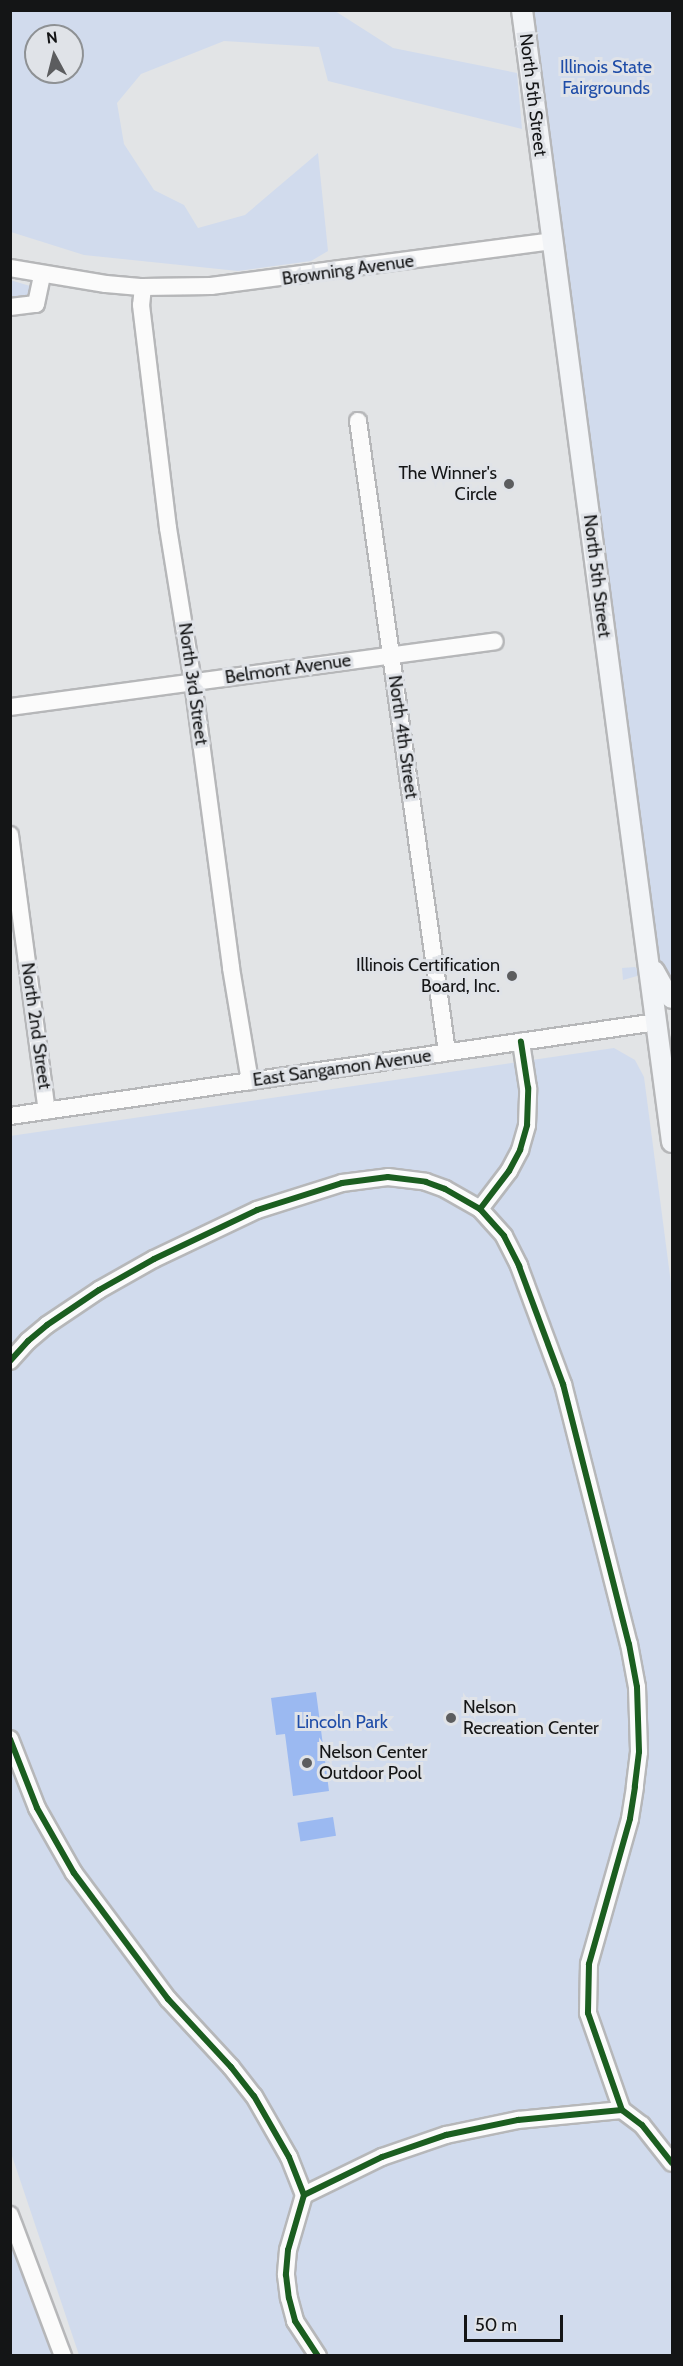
<!DOCTYPE html>
<style>
body{margin:0}
#map{position:relative;width:683px;height:2366px;overflow:hidden;background:#e2e4e6;font-family:Cabin,sans-serif}
div>[style]{position:absolute}
[style*='--x']{left:calc(var(--x)*1px);top:calc(var(--y)*1px);width:calc(var(--w)*1px);rotate:calc(var(--a)*1deg)}
.green>*{inset:0;background:#d1dbed}
.water>*{inset:0;background:#9bb9f1;transform-origin:0 0}
.roads{filter:drop-shadow(2px 0 #b6b7b9) drop-shadow(-2px 0 #b6b7b9) drop-shadow(0 2px #b6b7b9) drop-shadow(0 -2px #b6b7b9)}
.minor>*{height:16px;margin:-8px;padding:0 8px;transform-origin:8px;border-radius:8px;background:#fbfbfb}
.major>*{height:20px;margin:-10px;padding:0 10px;transform-origin:10px;border-radius:10px;background:#f2f4f7}
.cycleway>*{height:6px;margin:-3px;padding:0 3px;transform-origin:3px;border-radius:3px;background:#1b5e20}
.dots>*{width:16px;height:16px;translate:-50% -50%;box-sizing:border-box;border:3px solid #e0e3e8;border-radius:50%}
span{translate:-50% -50%;white-space:nowrap;text-align:center;line-height:1.15;-webkit-text-stroke:6px #e0e3e8;paint-order:stroke}
.park-label{font-size:18px;color:#1f4da8}
.street-label{font-size:18px;color:#141516}
.poi-label{font-size:18px;color:#141516}
.right{translate:-100% -50%;text-align:right}
.left{translate:0 -50%;text-align:left}
.frame{position:absolute;inset:0;border:12px solid #141516;pointer-events:none}
.north{position:absolute;left:24px;top:24px;width:60px;height:60px;box-sizing:border-box;background:#e0e3e8;border:2px solid #8e9194;border-radius:50%;rotate:353deg;font-size:16px;font-weight:700;line-height:24px;text-align:center;color:#141516}
.north::after{content:'';display:block;margin:auto;width:21px;height:27px;background:#5c5d5f;clip-path:polygon(50% 0,100% 100%,50% 72%,0 100%)}
.scale{position:absolute;left:464px;top:2315px;width:99px;height:27px;box-sizing:border-box;border:3px solid #141516;border-top:0;padding-left:8px;font-size:18px;line-height:21px;white-space:nowrap;color:#141516;-webkit-text-stroke:4px #e0e3e8;paint-order:stroke}
</style>
<div id="map">
<div class="green">
<div style="clip-path:polygon(evenodd,10px 11px,335px 11px,393px 48px,517px 73px,522px 129px,328px 81px,319px 47px,224px 41px,141px 74px,117px 103px,124px 144px,154px 190px,184px 205px,198px 228px,245px 215px,318px 153px,328px 251px,311px 261px,238px 271px,84px 255px,11px 232px,10px 11px,36px 36px,72px 36px,72px 72px,36px 72px,36px 36px)"></div>
<div style="clip-path:polygon(530px 11px,672px 11px,672px 988px,660px 967px,656px 944px)"></div>
<div style="clip-path:polygon(10px 280px,30px 286px,31px 295px,11px 302px)"></div>
<div style="clip-path:polygon(635px 967px,639px 972px,637px 976px,623px 980px,622px 968px)"></div>
<div style="clip-path:polygon(614px 1048px,635px 1060px,644px 1077px,672px 1291px,672px 2355px,79px 2355px,11px 2153px,10px 1136px)"></div>
<div style="clip-path:polygon(11px 2240px,53px 2355px,11px 2355px)"></div>
</div>
<div class="water">
<div style="clip-path:polygon(316px 1692px,329px 1791px,293px 1796px,285px 1734px,276px 1735px,271px 1698px)"></div>
<div style="left:333px;top:1817px;width:19px;height:36px;rotate:81deg"></div>
</div>
<div class="roads">
<div class="minor">
<div style="--x:10;--y:268;--w:97;--a:9.5"></div>
<div style="--x:106;--y:284;--w:37;--a:5"></div>
<div style="--x:143;--y:287;--w:68;--a:-0.8"></div>
<div style="--x:211;--y:286;--w:344;--a:-7.5"></div>
<div style="--x:143;--y:287;--w:18;--a:96"></div>
<div style="--x:141;--y:305;--w:225;--a:83.1"></div>
<div style="--x:168;--y:528;--w:156;--a:80.8"></div>
<div style="--x:193;--y:682;--w:289;--a:82.4"></div>
<div style="--x:231;--y:968;--w:115;--a:80.5"></div>
<div style="--x:10;--y:307;--w:26;--a:-7"></div>
<div style="--x:36;--y:304;--w:30;--a:-78"></div>
<div style="--x:358;--y:421;--w:637;--a:81.97"></div>
<div style="--x:10;--y:707;--w:489;--a:-7.7"></div>
<div style="--x:10;--y:835;--w:278;--a:82.4"></div>
<div style="--x:10;--y:1116;--w:654;--a:-8.27"></div>
<div style="--x:480;--y:1209;--w:48;--a:-52.7"></div>
<div style="--x:509;--y:1171;--w:24;--a:-62"></div>
<div style="--x:520;--y:1150;--w:26;--a:-74"></div>
<div style="--x:527;--y:1125;--w:37;--a:-88"></div>
<div style="--x:528;--y:1088;--w:47;--a:-98.7"></div>
<div style="--x:10;--y:1361;--w:27;--a:-48"></div>
<div style="--x:28;--y:1341;--w:25;--a:-40"></div>
<div style="--x:47;--y:1325;--w:63;--a:-33.9"></div>
<div style="--x:99;--y:1290;--w:63;--a:-29.4"></div>
<div style="--x:154;--y:1259;--w:114;--a:-25.4"></div>
<div style="--x:257;--y:1210;--w:89;--a:-17.6"></div>
<div style="--x:342;--y:1183;--w:46;--a:-7.4"></div>
<div style="--x:388;--y:1177;--w:38;--a:7"></div>
<div style="--x:426;--y:1182;--w:20;--a:20"></div>
<div style="--x:445;--y:1189;--w:40;--a:29.7"></div>
<div style="--x:480;--y:1209;--w:36;--a:48"></div>
<div style="--x:504;--y:1236;--w:34;--a:63"></div>
<div style="--x:519;--y:1266;--w:126;--a:69.6"></div>
<div style="--x:563;--y:1384;--w:268;--a:75.8"></div>
<div style="--x:629;--y:1644;--w:44;--a:79.5"></div>
<div style="--x:637;--y:1687;--w:65;--a:88.2"></div>
<div style="--x:639;--y:1752;--w:35;--a:97"></div>
<div style="--x:635;--y:1787;--w:32;--a:99"></div>
<div style="--x:630;--y:1819;--w:151;--a:105.8"></div>
<div style="--x:589;--y:1964;--w:49;--a:91.2"></div>
<div style="--x:588;--y:2013;--w:103;--a:70.7"></div>
<div style="--x:622;--y:2110;--w:25;--a:37"></div>
<div style="--x:642;--y:2125;--w:48;--a:51.7"></div>
<div style="--x:10;--y:1739;--w:74;--a:68.6"></div>
<div style="--x:37;--y:1808;--w:75;--a:60.4"></div>
<div style="--x:74;--y:1873;--w:157;--a:53.3"></div>
<div style="--x:168;--y:1999;--w:93;--a:47.2"></div>
<div style="--x:231;--y:2067;--w:37;--a:52"></div>
<div style="--x:254;--y:2096;--w:70;--a:60.2"></div>
<div style="--x:289;--y:2157;--w:41;--a:68.5"></div>
<div style="--x:304;--y:2195;--w:57;--a:106.2"></div>
<div style="--x:288;--y:2250;--w:25;--a:95"></div>
<div style="--x:286;--y:2275;--w:23;--a:83"></div>
<div style="--x:289;--y:2298;--w:24;--a:75"></div>
<div style="--x:295;--y:2321;--w:42;--a:56.7"></div>
<div style="--x:304;--y:2195;--w:87;--a:-26"></div>
<div style="--x:382;--y:2157;--w:68;--a:-19"></div>
<div style="--x:446;--y:2135;--w:74;--a:-11.8"></div>
<div style="--x:518;--y:2120;--w:104;--a:-5.5"></div>
<div style="--x:10;--y:2215;--w:151;--a:69.4"></div>
</div>
<div class="major">
<div style="--x:522;--y:10;--w:1142;--a:82.45"></div>
<div style="--x:654;--y:971;--w:23;--a:61"></div>
<div style="--x:665;--y:991;--w:10;--a:45"></div>
</div>
</div>
<div class="cycleway">
<div style="--x:480;--y:1209;--w:48;--a:-52.7"></div>
<div style="--x:509;--y:1171;--w:24;--a:-62"></div>
<div style="--x:520;--y:1150;--w:26;--a:-74"></div>
<div style="--x:527;--y:1125;--w:37;--a:-88"></div>
<div style="--x:528;--y:1088;--w:47;--a:-98.7"></div>
<div style="--x:10;--y:1361;--w:27;--a:-48"></div>
<div style="--x:28;--y:1341;--w:25;--a:-40"></div>
<div style="--x:47;--y:1325;--w:63;--a:-33.9"></div>
<div style="--x:99;--y:1290;--w:63;--a:-29.4"></div>
<div style="--x:154;--y:1259;--w:114;--a:-25.4"></div>
<div style="--x:257;--y:1210;--w:89;--a:-17.6"></div>
<div style="--x:342;--y:1183;--w:46;--a:-7.4"></div>
<div style="--x:388;--y:1177;--w:38;--a:7"></div>
<div style="--x:426;--y:1182;--w:20;--a:20"></div>
<div style="--x:445;--y:1189;--w:40;--a:29.7"></div>
<div style="--x:480;--y:1209;--w:36;--a:48"></div>
<div style="--x:504;--y:1236;--w:34;--a:63"></div>
<div style="--x:519;--y:1266;--w:126;--a:69.6"></div>
<div style="--x:563;--y:1384;--w:268;--a:75.8"></div>
<div style="--x:629;--y:1644;--w:44;--a:79.5"></div>
<div style="--x:637;--y:1687;--w:65;--a:88.2"></div>
<div style="--x:639;--y:1752;--w:35;--a:97"></div>
<div style="--x:635;--y:1787;--w:32;--a:99"></div>
<div style="--x:630;--y:1819;--w:151;--a:105.8"></div>
<div style="--x:589;--y:1964;--w:49;--a:91.2"></div>
<div style="--x:588;--y:2013;--w:103;--a:70.7"></div>
<div style="--x:622;--y:2110;--w:25;--a:37"></div>
<div style="--x:642;--y:2125;--w:48;--a:51.7"></div>
<div style="--x:10;--y:1739;--w:74;--a:68.6"></div>
<div style="--x:37;--y:1808;--w:75;--a:60.4"></div>
<div style="--x:74;--y:1873;--w:157;--a:53.3"></div>
<div style="--x:168;--y:1999;--w:93;--a:47.2"></div>
<div style="--x:231;--y:2067;--w:37;--a:52"></div>
<div style="--x:254;--y:2096;--w:70;--a:60.2"></div>
<div style="--x:289;--y:2157;--w:41;--a:68.5"></div>
<div style="--x:304;--y:2195;--w:57;--a:106.2"></div>
<div style="--x:288;--y:2250;--w:25;--a:95"></div>
<div style="--x:286;--y:2275;--w:23;--a:83"></div>
<div style="--x:289;--y:2298;--w:24;--a:75"></div>
<div style="--x:295;--y:2321;--w:42;--a:56.7"></div>
<div style="--x:304;--y:2195;--w:87;--a:-26"></div>
<div style="--x:382;--y:2157;--w:68;--a:-19"></div>
<div style="--x:446;--y:2135;--w:74;--a:-11.8"></div>
<div style="--x:518;--y:2120;--w:104;--a:-5.5"></div>
</div>
<div class="dots">
<div style="left:509px;top:484px;background:#5c5d5f"></div>
<div style="left:512px;top:976px;background:#5c5d5f"></div>
<div style="left:451px;top:1718px;background:#5c5d5f"></div>
<div style="left:307px;top:1763px;background:#5c5d5f"></div>
</div>
<div class="park-label">
<span style="left:606px;top:78px">Illinois State<br>Fairgrounds</span>
<span style="left:342px;top:1722px">Lincoln Park</span>
</div>
<div class="street-label">
<span style="left:533px;top:95px;rotate:83deg">North 5th Street</span>
<span style="left:348px;top:270px;rotate:-8deg">Browning Avenue</span>
<span style="left:597px;top:576px;rotate:83deg">North 5th Street</span>
<span style="left:288px;top:669px;rotate:-8deg">Belmont Avenue</span>
<span style="left:193px;top:684px;rotate:82deg">North 3rd Street</span>
<span style="left:403px;top:737px;rotate:82deg">North 4th Street</span>
<span style="left:36px;top:1026px;rotate:82deg">North 2nd Street</span>
<span style="left:342px;top:1068px;rotate:-8deg">East Sangamon Avenue</span>
</div>
<div class="poi-label">
<span class="right" style="left:497px;top:484px">The Winner's<br>Circle</span>
<span class="right" style="left:500px;top:976px">Illinois Certification<br>Board, Inc.</span>
<span class="left" style="left:463px;top:1718px">Nelson<br>Recreation Center</span>
<span class="left" style="left:319px;top:1763px">Nelson Center<br>Outdoor Pool</span>
</div>
<div class="frame"></div>
<div class="north">N</div>
<div class="scale">50 m</div>
</div>
